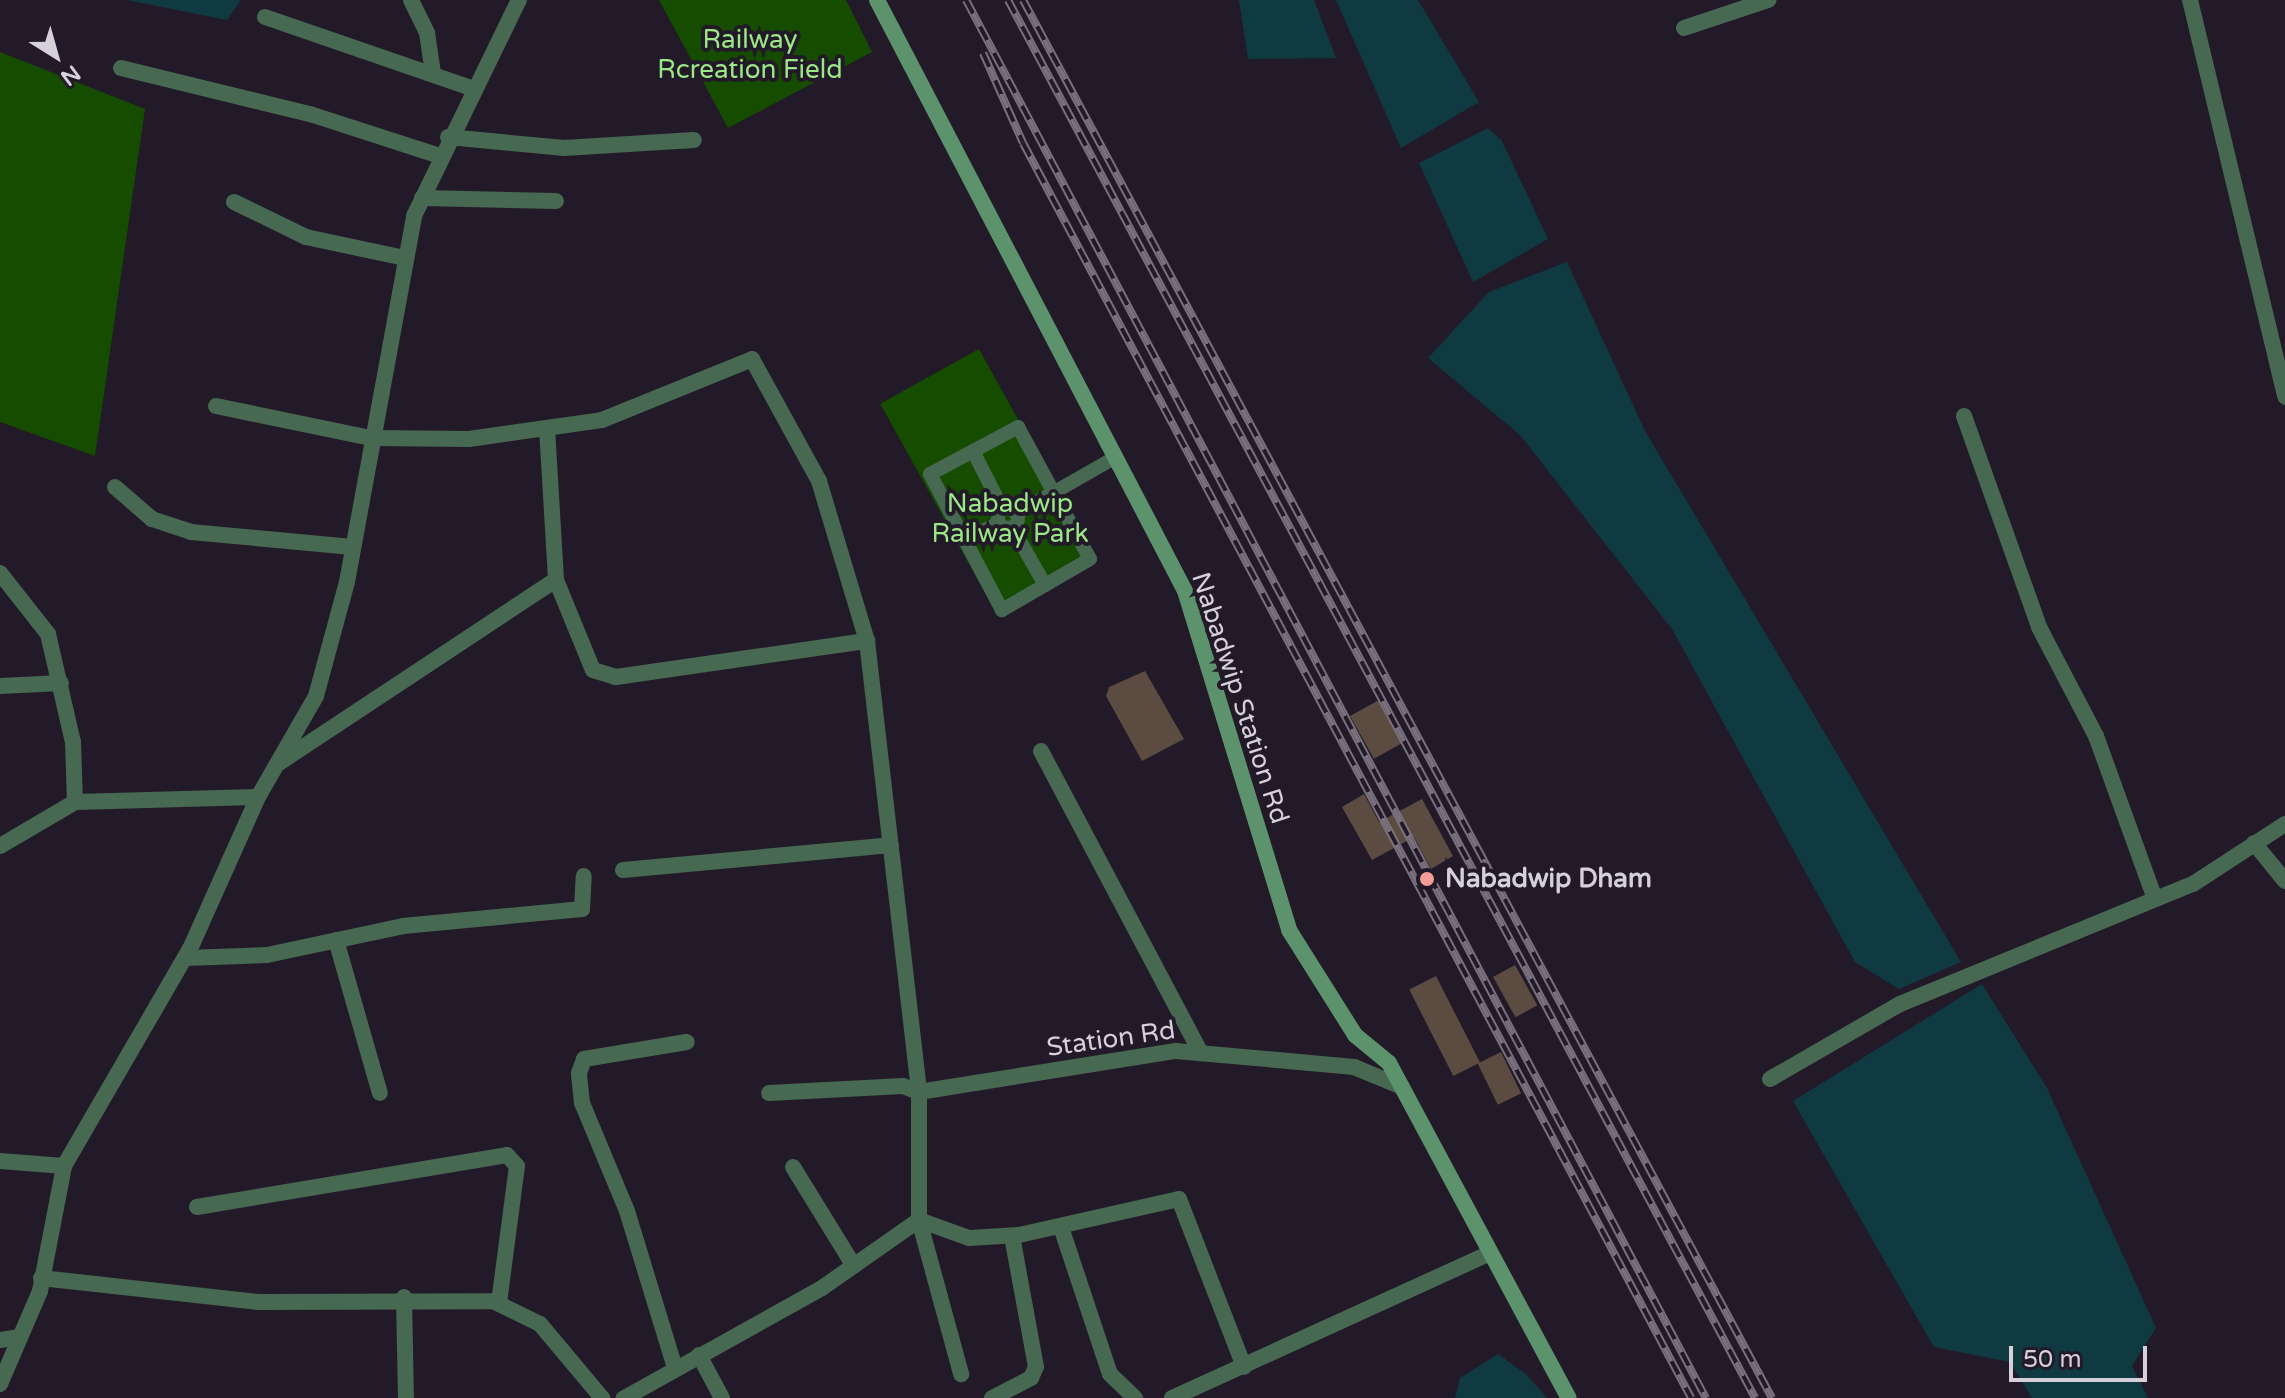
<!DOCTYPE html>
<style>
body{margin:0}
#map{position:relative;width:2285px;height:1398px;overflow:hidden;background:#221a28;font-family:"Varela Round",sans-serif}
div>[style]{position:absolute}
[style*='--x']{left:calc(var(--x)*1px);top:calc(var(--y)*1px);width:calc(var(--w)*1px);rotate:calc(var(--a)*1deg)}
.green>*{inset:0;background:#164c00;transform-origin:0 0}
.water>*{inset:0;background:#103a42}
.building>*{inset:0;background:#5c4b40;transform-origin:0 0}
.pedestrian>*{height:14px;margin:-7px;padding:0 7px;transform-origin:7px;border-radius:7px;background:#476851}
.pedestrian>.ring{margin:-7px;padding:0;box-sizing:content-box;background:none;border:14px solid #476851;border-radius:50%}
.minor>*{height:16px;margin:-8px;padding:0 8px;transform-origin:8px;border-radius:8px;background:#476851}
.tertiary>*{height:16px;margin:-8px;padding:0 8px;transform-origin:8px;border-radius:8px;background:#476851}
.secondary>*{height:16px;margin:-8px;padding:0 8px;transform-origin:8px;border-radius:8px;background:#5c936d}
.rail>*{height:8px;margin-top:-4px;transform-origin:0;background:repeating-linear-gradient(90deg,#221a28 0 15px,#78717d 0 30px);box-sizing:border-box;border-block:2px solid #78717d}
.dots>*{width:22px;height:22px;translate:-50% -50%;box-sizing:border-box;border:4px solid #221a28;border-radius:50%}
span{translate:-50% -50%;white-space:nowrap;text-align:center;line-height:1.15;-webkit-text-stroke:8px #221a28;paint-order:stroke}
.park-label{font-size:26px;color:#9ce786}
.street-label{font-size:26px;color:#d6d0da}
.poi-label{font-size:26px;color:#d6d0da;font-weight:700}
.left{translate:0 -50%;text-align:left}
.north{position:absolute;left:16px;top:16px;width:80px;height:80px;-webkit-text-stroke:6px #221a28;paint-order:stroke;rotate:143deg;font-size:22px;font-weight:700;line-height:32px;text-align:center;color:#d6d0da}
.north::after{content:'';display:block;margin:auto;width:28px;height:36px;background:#d6d0da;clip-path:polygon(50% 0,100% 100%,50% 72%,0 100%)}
.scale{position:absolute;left:2009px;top:1346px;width:138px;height:36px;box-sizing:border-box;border:4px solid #d6d0da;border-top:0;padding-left:10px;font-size:24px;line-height:28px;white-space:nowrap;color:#d6d0da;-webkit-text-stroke:6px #221a28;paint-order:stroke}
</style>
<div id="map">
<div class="green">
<div style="clip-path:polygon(659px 0,846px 0,872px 52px,728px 128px)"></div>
<div style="clip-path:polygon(0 52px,145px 109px,95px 456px,0 422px)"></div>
<div style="left:979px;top:349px;width:242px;height:113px;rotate:61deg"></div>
</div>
<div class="water">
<div style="clip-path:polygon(127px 0,241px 0,227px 20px)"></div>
<div style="clip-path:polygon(1239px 0,1314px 0,1336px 58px,1248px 59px)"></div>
<div style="clip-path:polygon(1336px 0,1418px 0,1479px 102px,1401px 148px)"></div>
<div style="clip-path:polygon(1488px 128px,1502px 141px,1548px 239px,1473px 282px,1419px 163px)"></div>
<div style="clip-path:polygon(1567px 262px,1645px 431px,1961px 962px,1899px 989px,1855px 962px,1672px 629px,1520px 435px,1428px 358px,1489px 292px)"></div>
<div style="clip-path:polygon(1982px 984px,2047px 1088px,2156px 1328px,2132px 1366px,2148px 1398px,2032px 1398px,2010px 1362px,1934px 1347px,1793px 1101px)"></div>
<div style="clip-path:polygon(1498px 1354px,1526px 1374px,1547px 1398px,1455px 1398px,1460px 1378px)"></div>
</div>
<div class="building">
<div style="clip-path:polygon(1145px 671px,1184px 739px,1142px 761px,1106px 696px,1109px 687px)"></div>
<div style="left:1379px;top:700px;width:49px;height:33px;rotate:61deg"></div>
<div style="clip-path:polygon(1364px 794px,1379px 822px,1422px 799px,1453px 856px,1431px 869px,1414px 837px,1372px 860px,1342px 807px)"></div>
<div style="left:1515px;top:965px;width:46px;height:25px;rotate:61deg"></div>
<div style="left:1436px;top:976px;width:97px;height:30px;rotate:63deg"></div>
<div style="left:1501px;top:1052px;width:46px;height:26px;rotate:64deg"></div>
</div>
<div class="pedestrian">
<div style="--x:1018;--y:427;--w:150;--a:61.4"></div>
<div style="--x:1090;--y:559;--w:102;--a:149.9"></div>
<div style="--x:1002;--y:610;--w:154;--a:-117.9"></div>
<div style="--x:930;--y:474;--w:100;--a:-28.1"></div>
<div style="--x:973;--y:451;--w:66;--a:63"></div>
<div class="ring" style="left:998px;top:508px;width:6px;height:6px"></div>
<div style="--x:1016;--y:514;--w:115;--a:-29.7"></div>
<div style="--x:1012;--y:527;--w:67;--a:60.4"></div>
<div style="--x:965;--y:539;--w:38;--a:-25"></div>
</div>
<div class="minor">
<div style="--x:411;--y:0;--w:37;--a:64"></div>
<div style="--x:427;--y:33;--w:40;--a:81.5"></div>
<div style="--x:2190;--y:0;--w:408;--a:76.5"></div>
<div style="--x:265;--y:17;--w:218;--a:19"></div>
<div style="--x:1684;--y:28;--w:89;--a:-18.4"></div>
<div style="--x:121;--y:68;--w:195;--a:13.7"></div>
<div style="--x:310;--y:114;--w:137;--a:17.9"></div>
<div style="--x:448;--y:137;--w:117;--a:5.4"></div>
<div style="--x:564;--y:148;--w:130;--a:-3.5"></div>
<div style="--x:422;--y:198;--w:134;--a:1.3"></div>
<div style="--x:234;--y:202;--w:80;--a:25.9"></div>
<div style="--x:306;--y:237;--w:101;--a:12"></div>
<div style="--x:216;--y:406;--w:158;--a:11.7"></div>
<div style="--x:371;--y:438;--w:98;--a:0.6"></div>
<div style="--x:469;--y:439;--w:134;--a:-8.1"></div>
<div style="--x:602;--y:420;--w:162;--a:-22.1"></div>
<div style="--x:752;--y:359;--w:139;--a:61.2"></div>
<div style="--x:819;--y:481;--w:167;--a:73.3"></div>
<div style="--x:867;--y:641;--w:454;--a:83.4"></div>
<div style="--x:919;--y:1092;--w:128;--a:90"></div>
<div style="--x:919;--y:1220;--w:118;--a:145"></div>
<div style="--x:822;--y:1288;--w:227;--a:150.9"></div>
<div style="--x:1964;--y:416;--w:224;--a:70.4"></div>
<div style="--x:2039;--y:627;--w:123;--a:62.4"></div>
<div style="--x:2096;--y:736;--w:173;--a:70.1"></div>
<div style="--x:547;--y:428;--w:152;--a:86.6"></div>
<div style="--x:556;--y:580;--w:97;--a:67.7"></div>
<div style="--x:593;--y:670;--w:24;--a:17"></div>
<div style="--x:616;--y:677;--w:254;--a:-8.2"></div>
<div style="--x:115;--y:487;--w:49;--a:40.9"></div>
<div style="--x:152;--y:519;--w:41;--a:18.4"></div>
<div style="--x:191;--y:532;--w:162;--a:5.3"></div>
<div style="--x:0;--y:573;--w:78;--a:51.8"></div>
<div style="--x:48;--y:634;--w:111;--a:77"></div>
<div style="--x:73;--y:742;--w:60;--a:88.1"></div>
<div style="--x:0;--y:686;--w:61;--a:-2.8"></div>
<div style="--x:1041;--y:751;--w:342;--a:62.1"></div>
<div style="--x:279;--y:763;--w:332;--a:-33.5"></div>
<div style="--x:2254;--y:843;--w:49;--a:50.8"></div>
<div style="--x:0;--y:846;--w:87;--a:-30.4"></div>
<div style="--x:75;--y:802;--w:183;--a:-1.6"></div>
<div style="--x:623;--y:870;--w:269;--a:-5.3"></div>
<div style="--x:336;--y:940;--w:159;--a:74"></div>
<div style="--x:186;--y:958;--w:81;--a:-2.1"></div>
<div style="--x:267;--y:955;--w:139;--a:-12"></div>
<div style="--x:403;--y:926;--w:180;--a:-5.4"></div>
<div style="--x:582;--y:909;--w:33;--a:-87"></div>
<div style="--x:1770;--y:1079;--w:150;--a:-30"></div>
<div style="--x:1900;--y:1004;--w:317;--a:-22.3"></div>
<div style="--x:2193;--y:884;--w:110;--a:-33.1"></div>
<div style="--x:919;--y:1092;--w:260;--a:-9.1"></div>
<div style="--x:1176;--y:1051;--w:179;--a:5.1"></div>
<div style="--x:1354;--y:1067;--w:52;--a:22.6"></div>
<div style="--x:769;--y:1093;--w:134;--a:-3"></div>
<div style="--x:903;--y:1086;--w:17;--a:21"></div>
<div style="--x:0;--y:1161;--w:64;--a:4.5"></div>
<div style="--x:793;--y:1167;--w:116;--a:58.4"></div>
<div style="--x:197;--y:1207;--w:314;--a:-9.5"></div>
<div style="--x:507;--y:1155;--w:15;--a:48"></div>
<div style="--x:517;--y:1166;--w:137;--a:97.5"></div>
<div style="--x:919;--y:1220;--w:53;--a:19.8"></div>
<div style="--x:969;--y:1238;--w:50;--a:-3.4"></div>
<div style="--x:1019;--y:1235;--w:164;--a:-12.7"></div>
<div style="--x:1179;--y:1199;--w:180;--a:68.8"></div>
<div style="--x:919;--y:1220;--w:160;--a:74.7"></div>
<div style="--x:1061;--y:1227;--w:155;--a:71.6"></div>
<div style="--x:1110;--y:1374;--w:35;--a:44"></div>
<div style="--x:41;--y:1278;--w:219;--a:6.3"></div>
<div style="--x:259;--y:1302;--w:234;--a:-0.2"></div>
<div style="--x:493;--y:1301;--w:52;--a:26.1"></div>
<div style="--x:540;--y:1324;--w:97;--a:50"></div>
<div style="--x:404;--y:1297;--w:101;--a:88.9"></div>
<div style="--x:0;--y:1340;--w:20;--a:-9"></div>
<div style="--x:699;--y:1355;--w:49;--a:61.9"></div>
<div style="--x:675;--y:1368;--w:164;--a:-107"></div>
<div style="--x:627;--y:1211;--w:117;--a:-112.6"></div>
<div style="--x:582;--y:1103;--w:30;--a:-96"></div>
<div style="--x:579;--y:1073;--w:15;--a:-70"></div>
<div style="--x:584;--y:1059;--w:104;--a:-9.4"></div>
<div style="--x:992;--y:1398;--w:44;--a:-27.1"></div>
<div style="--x:1031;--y:1378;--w:12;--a:-66"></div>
<div style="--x:1036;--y:1367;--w:133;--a:-100.4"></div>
<div style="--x:1172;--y:1398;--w:349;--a:-24.5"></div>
</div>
<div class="tertiary">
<div style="--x:0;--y:1384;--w:101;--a:-66.7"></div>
<div style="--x:40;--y:1291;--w:127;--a:-79.1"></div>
<div style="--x:64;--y:1166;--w:251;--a:-59.9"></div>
<div style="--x:190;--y:949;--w:167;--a:-65.9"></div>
<div style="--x:258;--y:797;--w:116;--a:-60.1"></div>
<div style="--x:316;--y:696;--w:118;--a:-74.8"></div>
<div style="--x:347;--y:582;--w:372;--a:-79.6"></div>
<div style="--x:414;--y:216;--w:240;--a:-64.1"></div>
</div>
<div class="secondary">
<div style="--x:877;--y:0;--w:666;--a:62.47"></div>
<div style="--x:1185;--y:591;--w:355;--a:72.9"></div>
<div style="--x:1289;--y:930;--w:124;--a:57.8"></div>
<div style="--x:1355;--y:1035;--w:44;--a:39.5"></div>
<div style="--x:1389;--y:1063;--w:380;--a:61.8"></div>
</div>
<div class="rail">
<div style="--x:966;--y:0;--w:1582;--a:62.11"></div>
<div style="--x:1008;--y:0;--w:1585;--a:61.88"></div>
<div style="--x:1023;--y:0;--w:1586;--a:61.82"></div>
<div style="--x:983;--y:53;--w:98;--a:66"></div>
<div style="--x:1023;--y:143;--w:1422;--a:61.97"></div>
</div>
<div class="dots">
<div style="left:1427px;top:879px;background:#f59b98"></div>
</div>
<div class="park-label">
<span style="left:750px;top:55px">Railway<br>Rcreation Field</span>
<span style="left:1010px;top:519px">Nabadwip<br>Railway Park</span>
</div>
<div class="street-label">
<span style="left:1240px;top:698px;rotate:72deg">Nabadwip Station Rd</span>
<span style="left:1111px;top:1039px;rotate:-8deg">Station Rd</span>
</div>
<div class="poi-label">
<span class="left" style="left:1445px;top:879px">Nabadwip Dham</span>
</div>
<div class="north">N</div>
<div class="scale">50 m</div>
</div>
